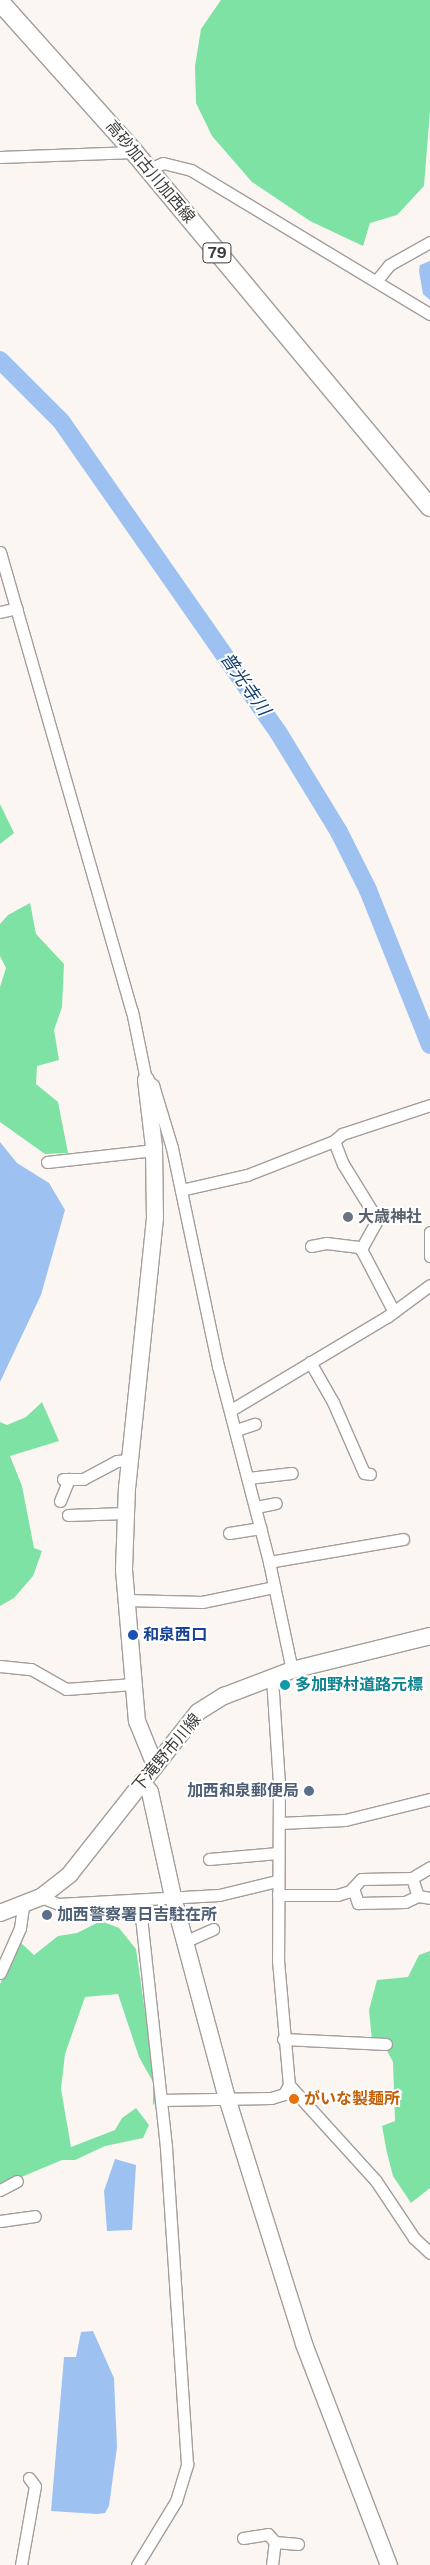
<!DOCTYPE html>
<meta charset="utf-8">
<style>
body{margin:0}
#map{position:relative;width:430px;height:2565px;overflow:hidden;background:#fcf6f3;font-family:"Public Sans","Noto Sans JP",sans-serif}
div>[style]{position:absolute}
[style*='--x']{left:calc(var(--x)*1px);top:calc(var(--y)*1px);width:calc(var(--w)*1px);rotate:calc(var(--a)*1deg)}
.forest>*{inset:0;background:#7ee2a4}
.water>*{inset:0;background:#9dc2f1}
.river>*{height:18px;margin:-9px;padding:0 9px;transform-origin:9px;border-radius:9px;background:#9dc2f1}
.roads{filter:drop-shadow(1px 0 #a49e9b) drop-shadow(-1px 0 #a49e9b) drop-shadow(0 1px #a49e9b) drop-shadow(0 -1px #a49e9b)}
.street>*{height:11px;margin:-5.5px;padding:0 5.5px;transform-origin:5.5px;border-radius:5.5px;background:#fff}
.secondary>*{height:16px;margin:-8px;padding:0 8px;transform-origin:8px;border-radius:8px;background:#fff}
.primary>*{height:18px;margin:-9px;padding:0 9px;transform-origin:9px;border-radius:9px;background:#fff}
.dots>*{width:14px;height:14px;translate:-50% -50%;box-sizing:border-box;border:2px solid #fff;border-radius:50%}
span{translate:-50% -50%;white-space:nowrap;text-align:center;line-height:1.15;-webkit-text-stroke:4px #fff;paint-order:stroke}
.shield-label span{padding:1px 4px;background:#fff;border:1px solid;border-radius:4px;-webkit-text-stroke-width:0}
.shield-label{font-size:15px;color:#3d3b39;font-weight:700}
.street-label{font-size:16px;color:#3d3b39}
.worship-label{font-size:16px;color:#5b616d;font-weight:700}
.left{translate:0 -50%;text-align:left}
.transit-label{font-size:16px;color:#164399;font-weight:700}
.culture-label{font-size:16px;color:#0d838f;font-weight:700}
.service-label{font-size:16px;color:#4e5e75;font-weight:700}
.right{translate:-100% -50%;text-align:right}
.food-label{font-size:16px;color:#c56008;font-weight:700}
.water-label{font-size:18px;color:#133c6d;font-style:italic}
</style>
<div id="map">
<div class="forest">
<div style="clip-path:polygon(221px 0,430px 0,430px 111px,424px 186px,397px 215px,370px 223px,363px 246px,310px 221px,252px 182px,212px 136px,196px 103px,195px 66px,201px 29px)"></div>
<div style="clip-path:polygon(0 804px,14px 833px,0 844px)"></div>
<div style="clip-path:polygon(30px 903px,36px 934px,64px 964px,62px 1007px,54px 1030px,59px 1060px,37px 1066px,36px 1084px,58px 1102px,68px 1153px,45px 1154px,0 1122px,0 987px,6px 968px,0 956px,0 924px,8px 915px)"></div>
<div style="clip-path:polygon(42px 1402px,59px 1441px,10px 1456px,22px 1486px,34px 1548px,42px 1551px,33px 1576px,14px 1598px,0 1606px,0 1422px,7px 1425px,26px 1417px)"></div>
<div style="clip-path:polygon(101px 1921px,119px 1928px,136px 1949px,158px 2101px,153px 2105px,153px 2082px,139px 2057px,118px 1994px,85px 1997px,65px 2054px,61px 2089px,71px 2147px,115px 2130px,122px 2118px,136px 2108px,149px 2125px,143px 2138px,105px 2146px,75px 2160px,62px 2160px,0 2186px,0 1984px,19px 1941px,34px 1955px,58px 1936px,77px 1933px)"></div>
<div style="clip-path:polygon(430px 1951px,430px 2188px,411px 2203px,393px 2176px,387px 2153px,382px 2126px,395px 2121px,393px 2062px,384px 2045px,372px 2041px,369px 2010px,377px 1980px,408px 1977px,419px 1955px)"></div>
</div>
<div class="water">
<div style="clip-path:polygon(430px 261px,430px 300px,423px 294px,419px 271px,420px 265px)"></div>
<div style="clip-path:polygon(0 1142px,17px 1163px,49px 1183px,65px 1210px,41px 1295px,0 1382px)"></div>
<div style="clip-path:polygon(115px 2159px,136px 2165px,132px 2230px,107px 2231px,104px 2191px)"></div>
<div style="clip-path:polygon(93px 2331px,114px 2378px,117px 2447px,109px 2506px,105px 2513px,97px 2514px,51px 2511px,64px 2357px,76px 2357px,81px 2332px)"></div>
</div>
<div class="river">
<div style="--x:0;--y:360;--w:86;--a:45"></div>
<div style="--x:61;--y:421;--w:379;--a:55.1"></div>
<div style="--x:278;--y:732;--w:117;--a:58.6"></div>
<div style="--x:339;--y:832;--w:65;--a:63.4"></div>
<div style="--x:368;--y:890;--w:167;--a:68.2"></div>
</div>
<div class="roads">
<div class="street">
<div style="--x:0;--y:157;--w:134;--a:-2.1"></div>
<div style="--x:149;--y:169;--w:15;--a:-23"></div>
<div style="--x:163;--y:163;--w:29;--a:14"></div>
<div style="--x:191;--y:170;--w:279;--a:31.1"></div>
<div style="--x:377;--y:280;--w:19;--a:-51"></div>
<div style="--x:389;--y:265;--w:47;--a:-29.3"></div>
<div style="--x:0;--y:552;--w:478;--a:74"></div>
<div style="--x:132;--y:1011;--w:70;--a:78.5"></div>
<div style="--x:146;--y:1080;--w:9;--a:36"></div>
<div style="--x:153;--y:1085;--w:66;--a:73.2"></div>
<div style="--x:172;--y:1148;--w:223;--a:78.1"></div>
<div style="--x:218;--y:1366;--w:203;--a:75.4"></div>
<div style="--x:269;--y:1562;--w:110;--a:78"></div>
<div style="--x:0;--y:612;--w:17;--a:-13"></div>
<div style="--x:334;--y:1141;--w:25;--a:69"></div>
<div style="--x:343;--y:1164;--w:61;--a:58.4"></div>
<div style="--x:375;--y:1216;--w:6;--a:81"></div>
<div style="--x:376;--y:1222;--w:31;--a:119"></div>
<div style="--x:361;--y:1249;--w:71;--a:62.4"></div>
<div style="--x:47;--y:1162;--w:108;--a:-6.4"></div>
<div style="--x:181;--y:1190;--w:68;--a:-12.8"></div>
<div style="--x:247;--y:1175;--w:93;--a:-21.3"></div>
<div style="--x:334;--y:1141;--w:11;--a:-41"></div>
<div style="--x:342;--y:1134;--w:93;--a:-18.2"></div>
<div style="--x:430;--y:1232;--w:24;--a:90"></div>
<div style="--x:311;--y:1246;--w:15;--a:-11"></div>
<div style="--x:326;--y:1243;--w:35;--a:7"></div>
<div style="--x:310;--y:1362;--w:46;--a:60.1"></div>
<div style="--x:333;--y:1402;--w:77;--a:66.4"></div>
<div style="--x:364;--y:1473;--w:6;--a:9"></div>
<div style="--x:231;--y:1410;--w:183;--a:-30.9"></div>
<div style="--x:388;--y:1316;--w:52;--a:-36.4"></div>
<div style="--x:236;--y:1430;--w:20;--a:-18"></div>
<div style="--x:248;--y:1478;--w:44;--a:-6.5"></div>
<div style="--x:63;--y:1479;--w:20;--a:0"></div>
<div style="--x:83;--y:1479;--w:38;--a:-28"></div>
<div style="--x:117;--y:1461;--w:12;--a:-5"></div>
<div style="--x:60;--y:1501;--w:24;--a:-68"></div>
<div style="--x:256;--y:1507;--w:20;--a:-11"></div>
<div style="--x:68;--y:1515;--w:58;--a:-2"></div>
<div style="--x:229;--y:1533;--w:32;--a:-9"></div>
<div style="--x:269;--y:1562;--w:136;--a:-9.7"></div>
<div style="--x:126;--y:1600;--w:76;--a:1.5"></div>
<div style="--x:202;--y:1602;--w:74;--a:-11.8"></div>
<div style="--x:0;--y:1666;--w:31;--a:6"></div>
<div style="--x:31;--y:1669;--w:40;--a:29.7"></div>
<div style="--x:66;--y:1689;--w:67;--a:-4.3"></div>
<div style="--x:272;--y:1678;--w:105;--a:86.2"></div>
<div style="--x:279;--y:1783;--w:177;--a:90.3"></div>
<div style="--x:278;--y:1960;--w:125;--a:85"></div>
<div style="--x:289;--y:2085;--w:130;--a:47.8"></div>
<div style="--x:376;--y:2181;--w:69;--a:56.3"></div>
<div style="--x:414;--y:2238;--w:22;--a:43"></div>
<div style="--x:279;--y:1823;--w:66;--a:-2.6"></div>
<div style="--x:345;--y:1820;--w:88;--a:-13.9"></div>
<div style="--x:209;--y:1859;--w:69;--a:-5"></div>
<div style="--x:412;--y:1878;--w:19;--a:72"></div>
<div style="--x:418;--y:1896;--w:12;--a:9"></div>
<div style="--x:353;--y:1888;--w:16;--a:72"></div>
<div style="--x:358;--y:1903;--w:47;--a:-1.2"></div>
<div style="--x:405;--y:1902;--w:14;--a:-25"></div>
<div style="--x:278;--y:1895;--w:59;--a:0"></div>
<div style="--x:337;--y:1895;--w:14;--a:-17"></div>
<div style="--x:350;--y:1891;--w:16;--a:-47"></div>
<div style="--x:361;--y:1879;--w:51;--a:-1.1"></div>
<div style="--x:412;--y:1878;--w:21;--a:-31"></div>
<div style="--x:41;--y:1897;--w:18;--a:22"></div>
<div style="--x:58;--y:1904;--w:161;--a:-3.2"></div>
<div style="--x:219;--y:1895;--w:60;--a:-13.6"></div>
<div style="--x:184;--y:1942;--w:32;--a:-24"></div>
<div style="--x:0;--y:1973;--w:49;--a:-66"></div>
<div style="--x:20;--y:1928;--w:21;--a:-82"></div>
<div style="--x:283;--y:2039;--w:103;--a:2.8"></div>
<div style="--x:161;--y:2100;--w:110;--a:-1"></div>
<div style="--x:271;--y:2098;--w:14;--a:-17"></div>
<div style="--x:284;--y:2094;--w:10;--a:-61"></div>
<div style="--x:0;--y:2190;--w:19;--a:-28"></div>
<div style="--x:0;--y:2221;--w:35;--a:-8"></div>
<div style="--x:243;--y:2538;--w:25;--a:-9"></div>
<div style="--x:268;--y:2534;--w:11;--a:49"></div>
<div style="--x:275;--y:2542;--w:23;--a:5"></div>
<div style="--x:21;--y:2565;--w:80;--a:-80"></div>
<div style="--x:35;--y:2486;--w:10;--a:-127"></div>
<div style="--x:137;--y:2565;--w:75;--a:-58.6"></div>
<div style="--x:176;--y:2501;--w:39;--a:-73"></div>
<div style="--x:187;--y:2464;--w:318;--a:-93.8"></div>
<div style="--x:166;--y:2147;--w:248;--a:-96.2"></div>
<div style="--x:272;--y:2565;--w:23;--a:-83"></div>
</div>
<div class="secondary">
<div style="--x:146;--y:1080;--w:67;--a:83.2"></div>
<div style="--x:154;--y:1147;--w:71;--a:89.2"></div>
<div style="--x:155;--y:1218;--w:270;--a:95.9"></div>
<div style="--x:127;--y:1487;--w:83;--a:92.1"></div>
<div style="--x:124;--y:1570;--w:152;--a:85.1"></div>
<div style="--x:137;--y:1721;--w:48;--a:67.8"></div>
<div style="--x:142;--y:1782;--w:13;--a:51"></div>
<div style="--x:150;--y:1792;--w:107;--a:77.6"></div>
<div style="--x:173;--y:1897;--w:208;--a:75"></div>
<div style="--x:227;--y:2098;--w:258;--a:72.6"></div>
<div style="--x:304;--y:2344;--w:237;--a:69"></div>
<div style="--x:0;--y:1913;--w:44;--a:-21.3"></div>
<div style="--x:41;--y:1897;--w:37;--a:-38"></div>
<div style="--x:70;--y:1874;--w:206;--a:-51.7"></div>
<div style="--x:198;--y:1712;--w:31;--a:-32"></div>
<div style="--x:224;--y:1696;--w:73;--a:-20.9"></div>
<div style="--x:292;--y:1670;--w:142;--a:-13.8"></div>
</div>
<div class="primary">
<div style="--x:0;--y:2;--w:201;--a:48.2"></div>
<div style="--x:134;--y:152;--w:462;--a:50.2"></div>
</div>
</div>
<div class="dots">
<div style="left:348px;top:1217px;background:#6b7280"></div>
<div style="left:133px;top:1635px;background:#1a4fb4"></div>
<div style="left:285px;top:1685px;background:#0f9aa8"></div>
<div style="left:309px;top:1791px;background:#5c6f8a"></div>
<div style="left:47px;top:1915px;background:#5c6f8a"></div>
<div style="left:294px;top:2099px;background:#e8710a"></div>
</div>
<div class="shield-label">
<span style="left:217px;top:253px">79</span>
</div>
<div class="street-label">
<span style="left:150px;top:172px;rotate:50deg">高砂加古川加西線</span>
<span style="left:167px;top:1753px;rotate:-50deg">下滝野市川線</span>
</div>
<div class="worship-label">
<span class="left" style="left:358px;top:1217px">大歳神社</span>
</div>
<div class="transit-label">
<span class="left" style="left:143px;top:1635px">和泉西口</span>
</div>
<div class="culture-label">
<span class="left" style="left:295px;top:1685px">多加野村道路元標</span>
</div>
<div class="service-label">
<span class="right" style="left:299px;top:1791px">加西和泉郵便局</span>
<span class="left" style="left:57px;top:1915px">加西警察署日吉駐在所</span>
</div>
<div class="food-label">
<span class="left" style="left:304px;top:2099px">がいな製麺所</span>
</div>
<div class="water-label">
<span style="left:245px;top:684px;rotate:55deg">普光寺川</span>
</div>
</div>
